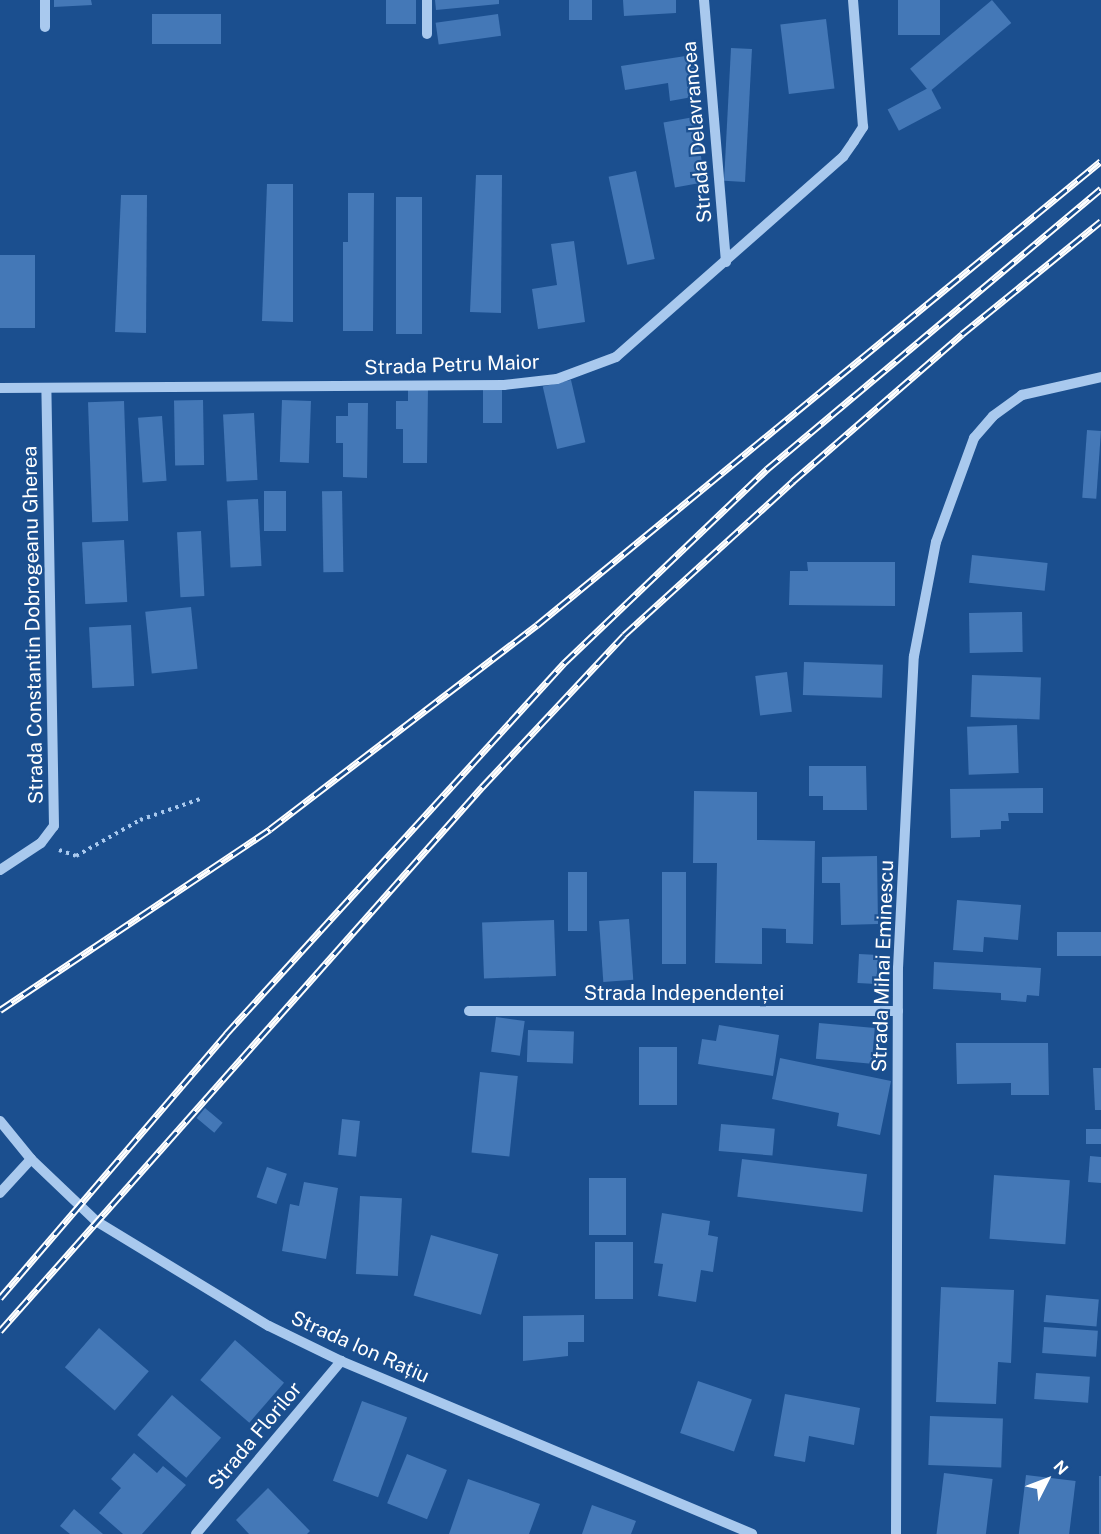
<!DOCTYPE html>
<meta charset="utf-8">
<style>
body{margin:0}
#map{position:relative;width:1101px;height:1534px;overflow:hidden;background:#1b4f8f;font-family:"Public Sans",sans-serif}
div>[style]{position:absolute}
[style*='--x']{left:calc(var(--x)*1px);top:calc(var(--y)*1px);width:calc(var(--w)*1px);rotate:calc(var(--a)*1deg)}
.building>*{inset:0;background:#4478b7;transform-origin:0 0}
.path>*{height:4px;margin-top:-2px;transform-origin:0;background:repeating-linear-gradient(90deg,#a9c9ee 0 3px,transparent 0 7.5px)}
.minor>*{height:10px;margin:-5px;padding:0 5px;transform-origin:5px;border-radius:5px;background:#a9c9ee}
.rail>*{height:7px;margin-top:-3.5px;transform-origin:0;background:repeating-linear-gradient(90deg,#1b4f8f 0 14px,#fff 0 28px);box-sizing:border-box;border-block:2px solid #fff}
span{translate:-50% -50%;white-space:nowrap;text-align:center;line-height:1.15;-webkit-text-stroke:4.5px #1b4f8f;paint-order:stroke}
.street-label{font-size:20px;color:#fff}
.north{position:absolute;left:1017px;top:1450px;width:60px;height:60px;-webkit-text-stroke:4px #1b4f8f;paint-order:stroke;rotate:48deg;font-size:16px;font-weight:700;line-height:24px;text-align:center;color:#fff}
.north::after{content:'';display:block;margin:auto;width:21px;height:27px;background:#fff;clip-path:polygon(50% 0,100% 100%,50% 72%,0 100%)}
</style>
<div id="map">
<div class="building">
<div style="clip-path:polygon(54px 0,91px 0,92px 5px,54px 7px)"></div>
<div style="left:386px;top:0;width:30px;height:24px"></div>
<div style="clip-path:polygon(435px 0,499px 0,499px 4px,436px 10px)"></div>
<div style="left:569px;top:0;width:23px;height:20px"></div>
<div style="clip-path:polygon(623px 0,676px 0,676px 13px,624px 16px)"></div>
<div style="left:898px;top:0;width:42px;height:35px"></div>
<div style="left:992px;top:0;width:30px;height:107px;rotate:50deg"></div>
<div style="left:152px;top:14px;width:69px;height:30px"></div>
<div style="left:498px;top:14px;width:22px;height:63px;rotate:82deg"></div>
<div style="left:826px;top:19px;width:70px;height:46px;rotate:83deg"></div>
<div style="left:731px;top:48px;width:21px;height:133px;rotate:3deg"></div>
<div style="clip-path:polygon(692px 55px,698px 96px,670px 101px,668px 83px,625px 90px,621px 66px)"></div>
<div style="left:930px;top:87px;width:24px;height:48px;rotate:62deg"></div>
<div style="left:694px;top:117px;width:66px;height:31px;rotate:80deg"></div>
<div style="left:636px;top:171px;width:90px;height:28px;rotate:78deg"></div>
<div style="clip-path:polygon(476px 175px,502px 175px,501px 313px,470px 312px)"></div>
<div style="clip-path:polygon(267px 184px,293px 184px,293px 322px,262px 321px)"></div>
<div style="clip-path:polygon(348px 193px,374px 193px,373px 331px,343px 331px,343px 242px,348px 242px)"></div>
<div style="clip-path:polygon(121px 195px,147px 195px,146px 333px,115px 332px)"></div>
<div style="left:396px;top:197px;width:26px;height:137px"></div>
<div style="clip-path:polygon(574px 241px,585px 322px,538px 329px,532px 289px,557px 285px,551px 244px)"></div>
<div style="left:0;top:255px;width:35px;height:73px"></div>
<div style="left:571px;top:380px;width:64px;height:29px;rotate:77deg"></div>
<div style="clip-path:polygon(408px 388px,428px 388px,427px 463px,403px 463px,403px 429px,396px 429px,396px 401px,408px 401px)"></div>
<div style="left:483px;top:390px;width:19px;height:33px"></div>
<div style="left:203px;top:400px;width:65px;height:29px;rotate:89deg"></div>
<div style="left:282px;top:400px;width:29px;height:62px;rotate:2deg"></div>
<div style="left:124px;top:401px;width:120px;height:36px;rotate:88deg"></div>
<div style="clip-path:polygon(348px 403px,368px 403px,367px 478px,343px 477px,343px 443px,336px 443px,336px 416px,348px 416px)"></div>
<div style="left:254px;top:413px;width:67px;height:31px;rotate:87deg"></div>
<div style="left:162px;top:416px;width:65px;height:24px;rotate:86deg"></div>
<div style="left:1087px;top:430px;width:14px;height:68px;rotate:4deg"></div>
<div style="left:264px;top:491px;width:22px;height:40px"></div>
<div style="left:342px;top:491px;width:81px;height:20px;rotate:89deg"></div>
<div style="left:258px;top:499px;width:67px;height:31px;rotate:87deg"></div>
<div style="left:201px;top:531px;width:65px;height:24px;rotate:87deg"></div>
<div style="left:124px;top:540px;width:62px;height:42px;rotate:87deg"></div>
<div style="left:972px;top:555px;width:76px;height:28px;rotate:6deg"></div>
<div style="clip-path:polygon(807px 562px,895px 562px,895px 606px,789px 605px,790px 571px,808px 571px)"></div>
<div style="left:191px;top:607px;width:62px;height:46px;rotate:84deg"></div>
<div style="left:1022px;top:612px;width:40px;height:53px;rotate:89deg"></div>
<div style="left:131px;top:625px;width:61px;height:42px;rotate:87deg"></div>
<div style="left:804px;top:662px;width:79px;height:33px;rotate:2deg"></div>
<div style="left:787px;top:672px;width:40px;height:32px;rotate:83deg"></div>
<div style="left:972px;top:675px;width:69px;height:42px;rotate:2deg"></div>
<div style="left:1017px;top:725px;width:48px;height:50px;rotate:88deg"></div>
<div style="clip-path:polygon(809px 766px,866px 766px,867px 810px,823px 810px,823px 796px,809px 796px)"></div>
<div style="clip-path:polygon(1043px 788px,1043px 813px,1008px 813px,1009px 821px,1001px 821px,1001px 829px,980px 830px,980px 837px,951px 838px,950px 789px)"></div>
<div style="clip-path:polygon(694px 791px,757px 792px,757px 840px,815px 841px,813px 944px,786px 943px,786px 929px,762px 928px,762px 964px,715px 963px,717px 863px,693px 863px)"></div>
<div style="clip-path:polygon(877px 856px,878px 924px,841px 925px,840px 883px,822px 883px,822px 857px)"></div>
<div style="left:568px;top:872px;width:19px;height:59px"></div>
<div style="left:662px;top:872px;width:24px;height:92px"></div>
<div style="clip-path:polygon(957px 900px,1021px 905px,1018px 940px,984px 937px,983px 952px,953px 950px)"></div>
<div style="left:629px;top:919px;width:61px;height:30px;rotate:86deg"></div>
<div style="left:554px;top:920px;width:56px;height:72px;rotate:88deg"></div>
<div style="left:1057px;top:932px;width:44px;height:24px"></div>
<div style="left:859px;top:954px;width:19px;height:29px;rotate:3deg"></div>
<div style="clip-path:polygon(934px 962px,1041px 968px,1039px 996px,1027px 995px,1026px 1002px,1001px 1000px,1001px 993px,933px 989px)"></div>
<div style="left:496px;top:1017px;width:29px;height:35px;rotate:8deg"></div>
<div style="left:819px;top:1023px;width:56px;height:36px;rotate:5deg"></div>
<div style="clip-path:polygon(719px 1025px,779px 1035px,773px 1076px,698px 1064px,702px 1039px,716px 1041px)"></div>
<div style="left:528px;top:1030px;width:46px;height:32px;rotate:2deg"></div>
<div style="clip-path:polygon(956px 1043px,1048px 1043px,1049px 1095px,1011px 1095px,1011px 1083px,957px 1084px)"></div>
<div style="left:677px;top:1047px;width:58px;height:38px;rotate:90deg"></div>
<div style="clip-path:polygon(780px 1058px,891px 1081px,880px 1135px,837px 1126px,839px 1113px,772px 1099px)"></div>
<div style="clip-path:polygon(1093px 1068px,1101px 1068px,1101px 1110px,1095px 1110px)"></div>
<div style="left:480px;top:1072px;width:38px;height:81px;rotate:6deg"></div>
<div style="left:205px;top:1108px;width:23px;height:13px;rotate:40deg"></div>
<div style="left:342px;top:1119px;width:18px;height:36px;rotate:6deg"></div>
<div style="left:721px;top:1124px;width:54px;height:27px;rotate:5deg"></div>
<div style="left:1086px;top:1129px;width:15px;height:15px"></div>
<div style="clip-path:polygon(1090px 1156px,1101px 1157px,1101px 1183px,1088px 1182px)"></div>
<div style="left:742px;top:1159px;width:126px;height:38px;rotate:7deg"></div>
<div style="left:267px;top:1167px;width:21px;height:32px;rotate:19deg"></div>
<div style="left:994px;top:1175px;width:76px;height:64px;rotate:4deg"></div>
<div style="left:589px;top:1178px;width:37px;height:57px"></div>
<div style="clip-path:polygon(304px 1182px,338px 1188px,326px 1259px,282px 1251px,290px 1204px,299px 1206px)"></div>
<div style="left:360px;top:1196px;width:42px;height:78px;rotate:3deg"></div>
<div style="clip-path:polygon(662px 1213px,710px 1221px,708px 1235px,718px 1237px,713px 1272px,701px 1270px,696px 1302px,658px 1296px,663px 1264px,654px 1263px)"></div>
<div style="left:431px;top:1235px;width:70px;height:63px;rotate:16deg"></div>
<div style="left:595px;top:1242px;width:38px;height:57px"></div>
<div style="clip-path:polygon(941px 1287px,1014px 1290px,1011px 1363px,998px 1362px,996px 1404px,936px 1402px)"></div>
<div style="left:1046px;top:1295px;width:53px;height:27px;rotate:5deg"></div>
<div style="clip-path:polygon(584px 1315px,584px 1342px,568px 1342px,568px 1356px,523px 1361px,523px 1316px)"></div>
<div style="left:1044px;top:1327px;width:54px;height:26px;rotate:4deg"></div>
<div style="left:99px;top:1328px;width:66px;height:52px;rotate:41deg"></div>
<div style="left:235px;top:1340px;width:65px;height:53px;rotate:41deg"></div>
<div style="left:1036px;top:1373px;width:54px;height:26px;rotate:4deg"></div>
<div style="left:698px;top:1381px;width:57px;height:55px;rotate:19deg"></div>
<div style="clip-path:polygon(785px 1394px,860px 1408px,854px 1445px,809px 1436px,805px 1462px,774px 1456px)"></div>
<div style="left:172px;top:1395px;width:65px;height:53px;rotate:41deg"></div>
<div style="left:362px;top:1401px;width:48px;height:85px;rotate:20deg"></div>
<div style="left:930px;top:1416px;width:73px;height:49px;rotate:2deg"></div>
<div style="clip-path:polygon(134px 1453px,157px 1473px,163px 1466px,186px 1485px,142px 1534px,123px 1534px,99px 1513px,121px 1488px,111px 1479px)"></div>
<div style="left:407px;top:1454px;width:43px;height:53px;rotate:22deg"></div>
<div style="left:944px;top:1473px;width:49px;height:62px;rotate:7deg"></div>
<div style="left:1026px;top:1475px;width:50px;height:60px;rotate:7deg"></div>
<div style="left:1099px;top:1476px;width:2px;height:58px"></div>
<div style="clip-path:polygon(468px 1479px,540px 1504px,529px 1534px,449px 1534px)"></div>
<div style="clip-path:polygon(268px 1488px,310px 1531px,307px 1534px,249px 1534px,236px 1520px)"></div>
<div style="clip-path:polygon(592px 1505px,636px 1521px,631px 1534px,582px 1534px)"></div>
<div style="clip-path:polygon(74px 1509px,103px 1534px,70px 1534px,60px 1526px)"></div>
</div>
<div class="path">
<div style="--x:59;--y:850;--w:18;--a:19"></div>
<div style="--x:76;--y:856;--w:73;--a:-29.4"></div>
<div style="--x:140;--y:820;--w:64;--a:-19.3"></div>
</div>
<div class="minor">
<div style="--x:45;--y:0;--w:27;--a:90"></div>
<div style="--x:704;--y:0;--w:263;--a:85.2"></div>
<div style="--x:427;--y:34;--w:34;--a:-90"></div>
<div style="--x:0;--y:388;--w:504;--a:-0.34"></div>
<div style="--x:504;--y:385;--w:53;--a:-6.5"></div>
<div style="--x:557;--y:379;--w:63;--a:-20.4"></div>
<div style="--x:616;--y:357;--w:303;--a:-41.4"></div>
<div style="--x:843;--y:157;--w:19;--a:-55"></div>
<div style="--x:854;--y:141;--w:17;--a:-57"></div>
<div style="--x:863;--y:127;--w:127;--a:-94.5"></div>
<div style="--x:0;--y:870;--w:49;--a:-33.4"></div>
<div style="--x:41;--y:843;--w:21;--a:-53"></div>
<div style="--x:54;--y:826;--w:438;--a:-91"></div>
<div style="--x:469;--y:1011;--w:429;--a:0"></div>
<div style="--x:0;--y:1121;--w:49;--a:50.8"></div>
<div style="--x:31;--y:1159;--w:90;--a:43.6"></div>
<div style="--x:96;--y:1221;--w:202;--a:31.3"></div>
<div style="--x:269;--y:1326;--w:80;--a:25.9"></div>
<div style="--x:341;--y:1361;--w:446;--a:22.8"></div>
<div style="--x:0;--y:1193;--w:46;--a:-47.6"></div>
<div style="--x:196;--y:1534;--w:226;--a:-50"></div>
<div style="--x:896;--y:1534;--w:566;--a:-89.8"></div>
<div style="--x:898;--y:968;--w:312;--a:-87.1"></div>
<div style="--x:914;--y:656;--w:116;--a:-79.1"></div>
<div style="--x:936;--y:542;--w:111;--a:-69.9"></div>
<div style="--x:974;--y:438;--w:29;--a:-49"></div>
<div style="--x:993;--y:416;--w:36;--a:-36"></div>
<div style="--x:1022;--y:395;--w:81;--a:-12.8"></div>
</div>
<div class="rail">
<div style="--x:0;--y:1010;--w:325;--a:-33.8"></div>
<div style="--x:270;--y:829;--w:336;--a:-37.4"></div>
<div style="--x:537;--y:625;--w:730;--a:-39.44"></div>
<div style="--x:0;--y:1298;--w:348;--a:-49.4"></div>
<div style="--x:226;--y:1034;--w:502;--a:-47.66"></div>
<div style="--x:564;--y:663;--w:281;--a:-43.7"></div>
<div style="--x:767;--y:469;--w:436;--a:-40"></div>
<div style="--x:0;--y:1331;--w:727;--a:-48.46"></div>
<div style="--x:482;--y:787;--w:208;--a:-46.9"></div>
<div style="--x:624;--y:635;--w:229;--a:-42.3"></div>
<div style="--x:793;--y:481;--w:224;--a:-41"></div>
<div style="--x:962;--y:334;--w:179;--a:-39.1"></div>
</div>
<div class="street-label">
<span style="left:697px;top:132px;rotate:-95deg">Strada Delavrancea</span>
<span style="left:452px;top:365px;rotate:-2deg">Strada Petru Maior</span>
<span style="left:33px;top:625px;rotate:-91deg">Strada Constantin Dobrogeanu Gherea</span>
<span style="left:883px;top:966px;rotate:-88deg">Strada Mihai Eminescu</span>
<span style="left:684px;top:993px">Strada Independenței</span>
<span style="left:360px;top:1347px;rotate:24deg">Strada Ion Rațiu</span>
<span style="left:255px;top:1436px;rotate:-50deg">Strada Florilor</span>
</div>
<div class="north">N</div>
</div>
